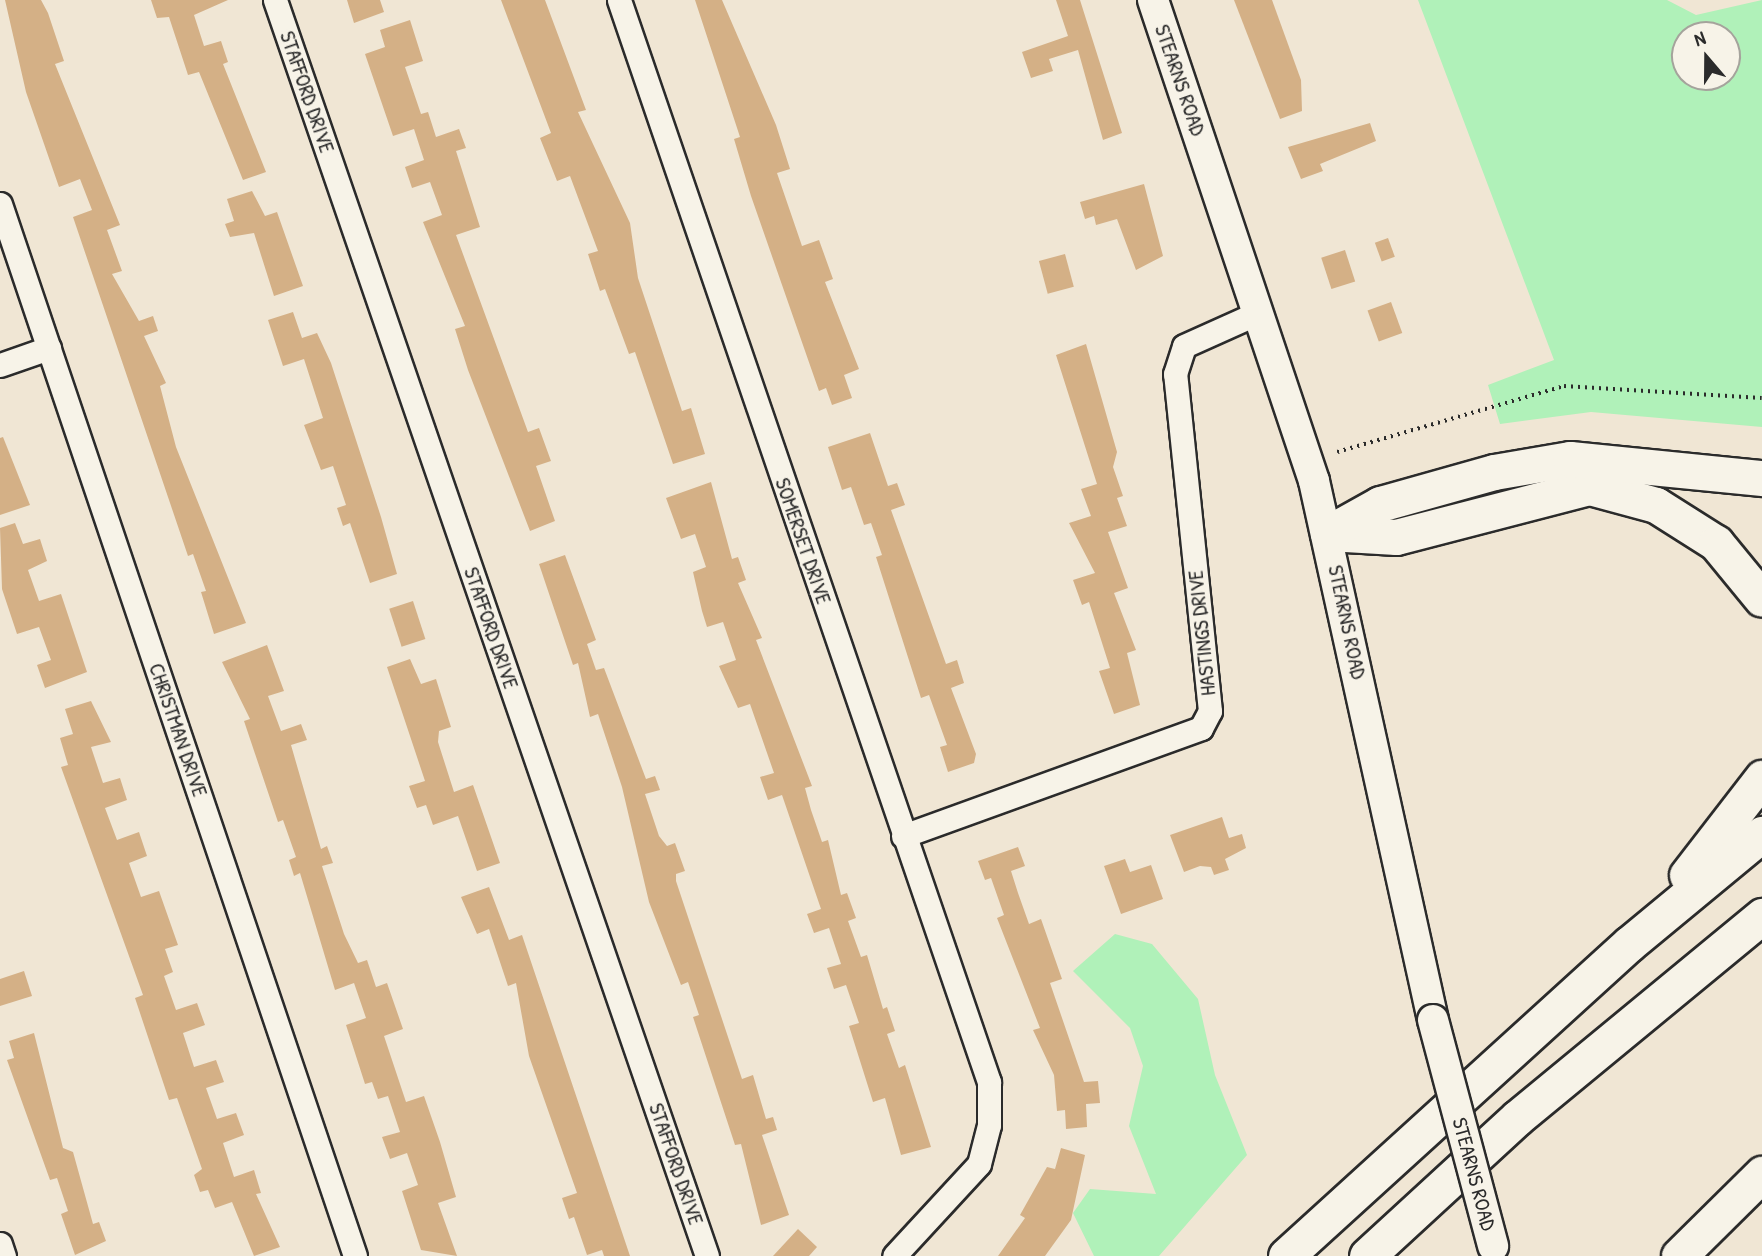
<!DOCTYPE html>
<style>
body{margin:0}
#map{position:relative;width:1762px;height:1256px;overflow:hidden;background:#f0e6d4;font-family:"Patrick Hand",sans-serif}
div>[style]{position:absolute}
[style*='--x']{left:calc(var(--x)*1px);top:calc(var(--y)*1px);width:calc(var(--w)*1px);rotate:calc(var(--a)*1deg)}
.green>*{inset:0;background:#b0f1b9}
.building>*{inset:0;background:#d4b086;transform-origin:0 0}
.path>*{height:3.5px;margin-top:-1.75px;transform-origin:0;background:repeating-linear-gradient(90deg,#2b2b2b 0 2px,transparent 0 7px)}
.roads{filter:drop-shadow(2px 0 #2b2b2b) drop-shadow(-2px 0 #2b2b2b) drop-shadow(0 2px #2b2b2b) drop-shadow(0 -2px #2b2b2b)}
.minor>*{height:23px;margin:-11.5px;padding:0 11.5px;transform-origin:11.5px;border-radius:11.5px;background:#f7f3e8}
.major>*{height:30px;margin:-15px;padding:0 15px;transform-origin:15px;border-radius:15px;background:#f7f3e8}
.highway>*{height:35px;margin:-17.5px;padding:0 17.5px;transform-origin:17.5px;border-radius:17.5px;background:#f7f3e8}
.bridges{filter:drop-shadow(2px 0 #2b2b2b) drop-shadow(-2px 0 #2b2b2b) drop-shadow(0 2px #2b2b2b) drop-shadow(0 -2px #2b2b2b)}
.major-bridge>*{height:30px;margin:-15px;padding:0 15px;transform-origin:15px;border-radius:15px;background:#f7f3e8}
span{translate:-50% -50%;white-space:nowrap;text-align:center;line-height:1.15;-webkit-text-stroke:5px #f7f3e8;paint-order:stroke}
.street-label{font-size:21px;color:#2b2b2b}
.north{position:absolute;left:1671px;top:21px;width:70px;height:70px;box-sizing:border-box;background:#f7f3e8;border:2px solid #a5a39c;border-radius:50%;rotate:340deg;font-size:19px;font-weight:700;line-height:28px;text-align:center;color:#2b2b2b}
.north::after{content:'';display:block;margin:auto;width:24px;height:32px;background:#2b2b2b;clip-path:polygon(50% 0,100% 100%,50% 72%,0 100%)}
</style>
<div id="map">
<div class="green">
<div style="clip-path:polygon(evenodd,1418px 0,1667px 0,1696px 15px,1762px 0,1762px 427px,1591px 412px,1500px 424px,1488px 385px,1554px 360px,1418px 0,1727px 35px,1727px 77px,1685px 77px,1685px 35px,1727px 35px)"></div>
<div style="clip-path:polygon(1115px 934px,1152px 944px,1198px 999px,1215px 1075px,1247px 1155px,1159px 1256px,1094px 1256px,1073px 1213px,1090px 1189px,1156px 1194px,1129px 1126px,1143px 1066px,1130px 1028px,1073px 971px)"></div>
</div>
<div class="building">
<div style="clip-path:polygon(5px 0,41px 0,48px 13px,64px 61px,55px 64px,120px 225px,107px 230px,122px 271px,112px 274px,139px 321px,153px 316px,158px 331px,144px 336px,166px 383px,160px 386px,176px 447px,246px 623px,214px 634px,201px 592px,206px 591px,193px 554px,188px 556px,73px 217px,92px 210px,80px 179px,59px 187px,26px 92px)"></div>
<div style="clip-path:polygon(151px 0,228px 0,194px 15px,204px 46px,221px 41px,228px 62px,223px 64px,266px 172px,243px 180px,199px 72px,188px 75px,169px 17px,157px 18px)"></div>
<div style="clip-path:polygon(347px 0,380px 0,384px 12px,354px 23px)"></div>
<div style="clip-path:polygon(501px 0,545px 0,586px 110px,578px 112px,630px 223px,638px 278px,682px 411px,691px 408px,705px 454px,673px 464px,635px 352px,629px 354px,605px 289px,600px 291px,588px 254px,598px 251px,570px 176px,557px 181px,540px 138px,551px 133px)"></div>
<div style="clip-path:polygon(695px 0,722px 0,776px 125px,790px 169px,777px 173px,802px 246px,819px 240px,833px 279px,825px 282px,859px 369px,844px 375px,852px 398px,832px 405px,826px 388px,819px 391px,751px 196px,734px 139px,740px 137px)"></div>
<div style="clip-path:polygon(1056px 0,1080px 0,1122px 133px,1103px 140px,1078px 50px,1049px 59px,1053px 71px,1031px 78px,1022px 52px,1068px 36px)"></div>
<div style="clip-path:polygon(1234px 0,1272px 0,1301px 80px,1302px 111px,1280px 119px)"></div>
<div style="clip-path:polygon(410px 20px,423px 61px,405px 67px,421px 114px,428px 112px,436px 137px,459px 129px,466px 148px,456px 151px,480px 227px,456px 235px,528px 432px,539px 428px,551px 461px,536px 466px,555px 521px,530px 531px,468px 370px,455px 329px,465px 326px,423px 222px,442px 215px,430px 182px,412px 188px,405px 167px,424px 160px,414px 129px,393px 136px,365px 54px,385px 47px,380px 30px)"></div>
<div style="clip-path:polygon(1370px 123px,1376px 141px,1320px 164px,1323px 171px,1301px 179px,1288px 147px)"></div>
<div style="clip-path:polygon(1144px 184px,1163px 256px,1136px 270px,1117px 219px,1096px 225px,1094px 216px,1085px 219px,1080px 202px)"></div>
<div style="clip-path:polygon(252px 191px,265px 216px,277px 212px,303px 286px,274px 296px,254px 233px,230px 237px,225px 224px,234px 221px,227px 199px)"></div>
<div style="left:1388px;top:238px;width:20px;height:14px;rotate:70deg"></div>
<div style="left:1345px;top:250px;width:33px;height:25px;rotate:72deg"></div>
<div style="left:1065px;top:254px;width:34px;height:27px;rotate:75deg"></div>
<div style="left:1391px;top:302px;width:33px;height:25px;rotate:70deg"></div>
<div style="clip-path:polygon(293px 312px,302px 338px,317px 333px,331px 363px,381px 517px,397px 574px,370px 583px,350px 523px,343px 526px,337px 508px,346px 505px,333px 466px,321px 470px,304px 425px,323px 418px,304px 359px,283px 366px,268px 320px)"></div>
<div style="clip-path:polygon(1086px 344px,1117px 452px,1113px 467px,1123px 496px,1117px 498px,1127px 526px,1108px 532px,1128px 588px,1114px 593px,1136px 650px,1127px 653px,1140px 705px,1114px 714px,1099px 671px,1110px 668px,1089px 602px,1082px 605px,1073px 580px,1095px 573px,1069px 523px,1091px 516px,1081px 489px,1097px 484px,1056px 355px)"></div>
<div style="clip-path:polygon(870px 433px,888px 486px,897px 483px,905px 505px,891px 510px,946px 664px,957px 660px,964px 683px,951px 688px,976px 754px,974px 763px,948px 772px,940px 747px,947px 745px,929px 695px,921px 698px,876px 557px,882px 555px,871px 523px,864px 525px,851px 487px,842px 490px,828px 447px)"></div>
<div style="clip-path:polygon(3px 437px,30px 505px,0 515px,0 438px)"></div>
<div style="clip-path:polygon(711px 482px,732px 559px,738px 557px,746px 580px,738px 583px,762px 638px,756px 640px,812px 786px,805px 788px,811px 810px,822px 842px,828px 840px,841px 895px,847px 893px,856px 918px,848px 921px,861px 957px,867px 955px,883px 1009px,887px 1007px,895px 1031px,887px 1034px,899px 1068px,905px 1065px,931px 1147px,901px 1155px,885px 1098px,873px 1102px,849px 1026px,859px 1023px,846px 985px,834px 989px,827px 968px,841px 964px,829px 928px,814px 933px,807px 914px,821px 909px,782px 795px,768px 800px,760px 777px,774px 773px,750px 704px,738px 708px,719px 666px,736px 660px,723px 622px,707px 627px,702px 611px,693px 572px,706px 567px,695px 534px,681px 539px,666px 498px)"></div>
<div style="clip-path:polygon(15px 523px,23px 544px,40px 539px,47px 561px,28px 570px,39px 601px,61px 594px,87px 672px,45px 688px,37px 665px,51px 660px,39px 627px,17px 634px,2px 589px,0 528px)"></div>
<div style="clip-path:polygon(565px 555px,596px 640px,587px 644px,596px 670px,604px 668px,646px 779px,655px 776px,660px 790px,645px 794px,659px 836px,667px 846px,675px 843px,685px 871px,676px 874px,676px 881px,742px 1079px,753px 1075px,766px 1119px,773px 1117px,777px 1130px,762px 1135px,789px 1215px,761px 1225px,741px 1144px,735px 1145px,693px 1017px,699px 1015px,688px 982px,681px 985px,649px 902px,622px 787px,598px 714px,590px 717px,578px 663px,573px 665px,539px 564px)"></div>
<div style="left:413px;top:601px;width:40px;height:25px;rotate:72deg"></div>
<div style="clip-path:polygon(267px 645px,284px 691px,268px 696px,281px 731px,301px 724px,307px 740px,291px 745px,321px 849px,327px 846px,333px 863px,322px 866px,344px 934px,358px 963px,367px 960px,376px 987px,387px 983px,403px 1029px,384px 1036px,406px 1102px,424px 1096px,440px 1142px,456px 1197px,438px 1203px,457px 1256px,421px 1250px,402px 1191px,418px 1185px,407px 1153px,390px 1159px,382px 1137px,400px 1132px,388px 1096px,378px 1099px,372px 1082px,365px 1084px,346px 1025px,366px 1018px,354px 983px,335px 990px,300px 873px,294px 876px,289px 860px,296px 857px,283px 820px,278px 822px,244px 721px,250px 719px,222px 662px)"></div>
<div style="clip-path:polygon(410px 659px,421px 684px,436px 679px,451px 727px,439px 731px,438px 742px,454px 792px,473px 785px,500px 863px,477px 871px,458px 816px,433px 825px,426px 805px,417px 808px,409px 786px,425px 781px,387px 667px)"></div>
<div style="clip-path:polygon(91px 701px,111px 742px,91px 747px,103px 783px,120px 778px,127px 800px,105px 808px,117px 840px,139px 832px,147px 856px,129px 863px,141px 897px,159px 891px,178px 945px,165px 949px,173px 972px,164px 976px,176px 1010px,197px 1003px,205px 1025px,183px 1033px,194px 1067px,216px 1060px,224px 1082px,206px 1088px,217px 1119px,236px 1113px,244px 1135px,223px 1143px,234px 1177px,254px 1170px,261px 1193px,256px 1194px,280px 1247px,254px 1256px,232px 1202px,215px 1208px,208px 1190px,200px 1192px,194px 1175px,202px 1169px,177px 1098px,169px 1100px,135px 998px,143px 995px,61px 767px,68px 765px,60px 738px,73px 734px,65px 709px)"></div>
<div style="clip-path:polygon(1222px 817px,1229px 838px,1242px 834px,1246px 848px,1225px 859px,1229px 870px,1214px 875px,1211px 867px,1200px 866px,1184px 872px,1170px 835px)"></div>
<div style="clip-path:polygon(1018px 847px,1025px 866px,1011px 871px,1018px 893px,1029px 924px,1041px 919px,1062px 979px,1050px 983px,1084px 1082px,1098px 1081px,1100px 1103px,1086px 1104px,1087px 1127px,1066px 1129px,1065px 1110px,1057px 1111px,1054px 1075px,1033px 1030px,1040px 1028px,997px 918px,1004px 915px,991px 878px,985px 880px,978px 861px)"></div>
<div style="clip-path:polygon(1125px 859px,1130px 872px,1151px 865px,1163px 899px,1121px 914px,1104px 866px)"></div>
<div style="clip-path:polygon(489px 887px,509px 940px,522px 935px,630px 1256px,604px 1256px,602px 1250px,587px 1255px,574px 1217px,569px 1219px,562px 1198px,577px 1193px,529px 1056px,516px 983px,508px 986px,489px 929px,477px 934px,461px 897px)"></div>
<div style="clip-path:polygon(24px 971px,32px 996px,0 1006px,0 979px)"></div>
<div style="clip-path:polygon(34px 1033px,63px 1148px,73px 1152px,93px 1224px,99px 1222px,106px 1241px,75px 1255px,61px 1214px,68px 1211px,57px 1178px,50px 1180px,7px 1060px,14px 1058px,9px 1041px)"></div>
<div style="clip-path:polygon(1061px 1148px,1085px 1155px,1071px 1220px,1045px 1256px,998px 1256px,1025px 1218px,1020px 1215px,1047px 1167px,1055px 1169px)"></div>
<div style="clip-path:polygon(798px 1229px,817px 1247px,809px 1256px,773px 1256px)"></div>
</div>
<div class="path">
<div style="--x:1337;--y:452;--w:236;--a:-16.2"></div>
<div style="--x:1564;--y:386;--w:198;--a:3.5"></div>
</div>
<div class="roads">
<div class="minor">
<div style="--x:275;--y:0;--w:1328;--a:71.02"></div>
<div style="--x:619;--y:0;--w:1144;--a:71.12"></div>
<div style="--x:989;--y:1082;--w:43;--a:90"></div>
<div style="--x:989;--y:1125;--w:40;--a:104.4"></div>
<div style="--x:979;--y:1164;--w:125;--a:132.7"></div>
<div style="--x:0;--y:204;--w:1110;--a:71.35"></div>
<div style="--x:0;--y:365;--w:52;--a:-19.1"></div>
<div style="--x:903;--y:836;--w:317;--a:-19.9"></div>
<div style="--x:1201;--y:728;--w:19;--a:-62"></div>
<div style="--x:1210;--y:711;--w:339;--a:-95.9"></div>
<div style="--x:1175;--y:374;--w:29;--a:-72"></div>
<div style="--x:1184;--y:346;--w:83;--a:-24.1"></div>
<div style="--x:0;--y:1244;--w:13;--a:72"></div>
</div>
<div class="major">
<div style="--x:1153;--y:0;--w:507;--a:71.49"></div>
<div style="--x:1314;--y:481;--w:552;--a:77.55"></div>
</div>
<div class="highway">
<div style="--x:1328;--y:533;--w:68;--a:3.4"></div>
<div style="--x:1396;--y:537;--w:200;--a:-14.5"></div>
<div style="--x:1590;--y:487;--w:68;--a:15.3"></div>
<div style="--x:1656;--y:505;--w:71;--a:32.3"></div>
<div style="--x:1716;--y:543;--w:72;--a:50.6"></div>
<div style="--x:1328;--y:533;--w:60;--a:-29.1"></div>
<div style="--x:1380;--y:504;--w:118;--a:-15.7"></div>
<div style="--x:1494;--y:472;--w:77;--a:-9.7"></div>
<div style="--x:1570;--y:459;--w:193;--a:5.7"></div>
<div style="--x:1687;--y:875;--w:123;--a:-52.3"></div>
<div style="--x:1286;--y:1256;--w:464;--a:-42.3"></div>
<div style="--x:1629;--y:944;--w:173;--a:-39.6"></div>
<div style="--x:1367;--y:1256;--w:204;--a:-42.6"></div>
<div style="--x:1517;--y:1118;--w:318;--a:-39.5"></div>
<div style="--x:1679;--y:1256;--w:117;--a:-44.7"></div>
</div>
</div>
<div class="bridges">
<div class="major-bridge">
<div style="--x:1433;--y:1020;--w:234;--a:75.1"></div>
</div>
</div>
<div class="street-label">
<span style="left:1180px;top:80px;rotate:71deg">STEARNS ROAD</span>
<span style="left:307px;top:92px;rotate:71deg">STAFFORD DRIVE</span>
<span style="left:803px;top:541px;rotate:71deg">SOMERSET DRIVE</span>
<span style="left:1347px;top:622px;rotate:78deg">STEARNS ROAD</span>
<span style="left:491px;top:628px;rotate:71deg">STAFFORD DRIVE</span>
<span style="left:1202px;top:633px;rotate:-96deg">HASTINGS DRIVE</span>
<span style="left:178px;top:730px;rotate:71deg">CHRISTMAN DRIVE</span>
<span style="left:676px;top:1164px;rotate:71deg">STAFFORD DRIVE</span>
<span style="left:1474px;top:1174px;rotate:75deg">STEARNS ROAD</span>
</div>
<div class="north">N</div>
</div>
